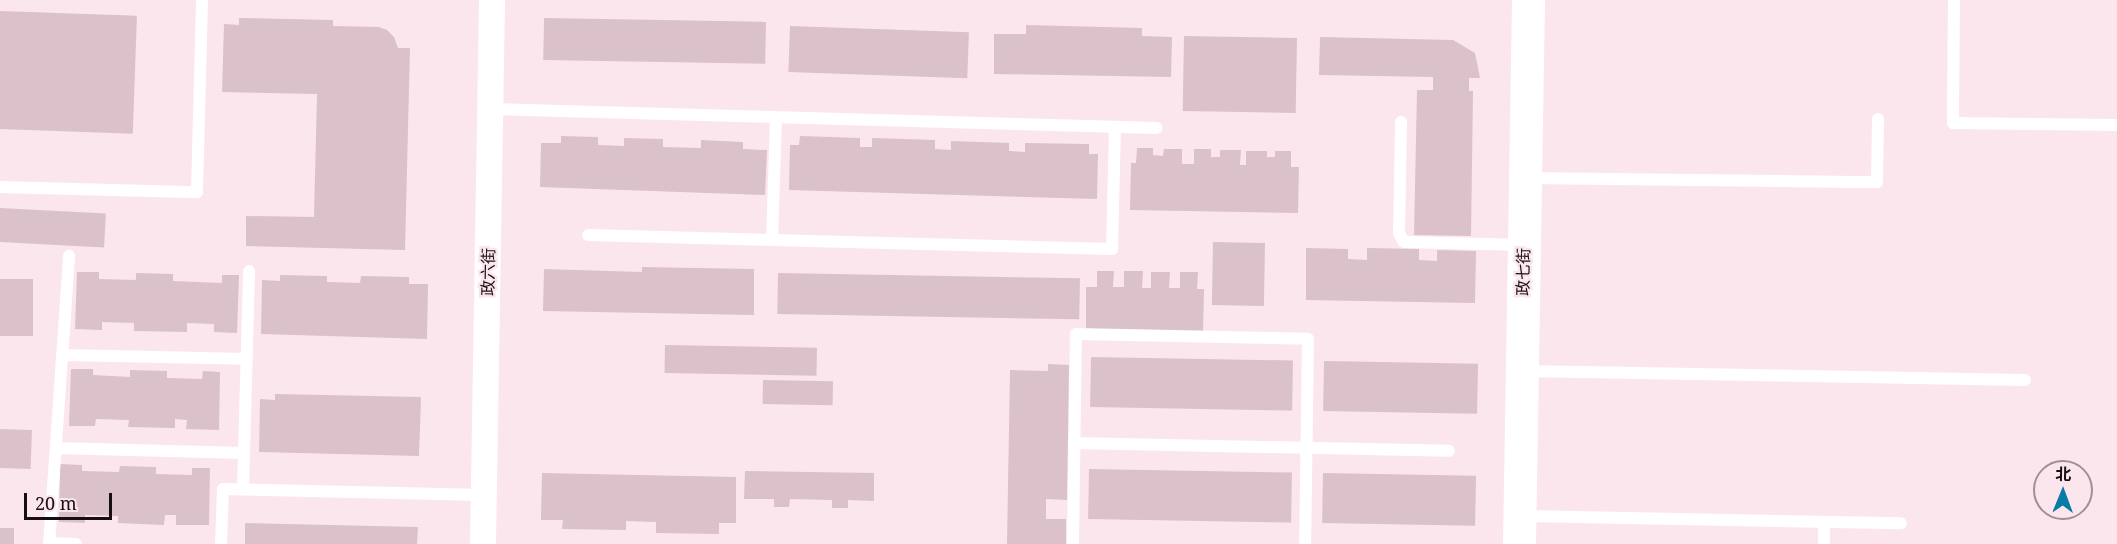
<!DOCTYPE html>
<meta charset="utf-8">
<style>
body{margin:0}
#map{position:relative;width:2117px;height:544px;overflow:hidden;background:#fce6ed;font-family:"Noto Serif","Noto Sans SC",serif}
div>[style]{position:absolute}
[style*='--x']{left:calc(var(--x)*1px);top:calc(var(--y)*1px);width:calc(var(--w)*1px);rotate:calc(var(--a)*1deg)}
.building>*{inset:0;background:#dbc1c9;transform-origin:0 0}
.lane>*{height:12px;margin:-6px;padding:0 6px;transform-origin:6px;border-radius:6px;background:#fff}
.street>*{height:26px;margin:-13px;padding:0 13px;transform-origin:13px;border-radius:13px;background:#fff}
.secondary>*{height:33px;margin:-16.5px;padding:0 16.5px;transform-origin:16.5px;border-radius:16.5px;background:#fff}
span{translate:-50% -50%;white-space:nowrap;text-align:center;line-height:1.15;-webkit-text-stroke:5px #fce6ed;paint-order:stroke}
.street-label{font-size:16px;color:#170e11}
.north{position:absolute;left:2033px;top:460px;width:60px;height:60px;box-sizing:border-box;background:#fce6ed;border:2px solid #a09095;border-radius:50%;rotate:1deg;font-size:16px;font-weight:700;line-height:24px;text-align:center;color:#170e11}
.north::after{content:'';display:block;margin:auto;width:21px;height:27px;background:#097ca5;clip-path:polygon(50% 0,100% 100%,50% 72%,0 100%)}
.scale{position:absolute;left:24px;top:493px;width:88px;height:27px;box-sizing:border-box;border:3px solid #170e11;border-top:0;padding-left:8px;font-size:18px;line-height:21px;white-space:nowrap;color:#170e11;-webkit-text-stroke:4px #fce6ed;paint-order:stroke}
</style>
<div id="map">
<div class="building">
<div style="left:0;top:11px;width:137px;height:118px;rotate:2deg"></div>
<div style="clip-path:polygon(239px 18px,333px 20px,333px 26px,379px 27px,387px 30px,394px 37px,398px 48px,410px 48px,405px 250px,246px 246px,246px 216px,314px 217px,317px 94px,222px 92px,224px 24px,239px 25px)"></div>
<div style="left:544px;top:18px;width:222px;height:42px;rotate:1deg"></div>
<div style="clip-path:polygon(1026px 25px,1142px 28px,1142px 36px,1172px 37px,1171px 77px,994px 74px,994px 34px,1026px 34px)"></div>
<div style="left:790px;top:26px;width:179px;height:46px;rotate:2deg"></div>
<div style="left:1184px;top:36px;width:113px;height:75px;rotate:1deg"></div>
<div style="clip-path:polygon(1320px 37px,1453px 40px,1475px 53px,1480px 78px,1469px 78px,1469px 91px,1473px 91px,1471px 236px,1414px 235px,1417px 90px,1433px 90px,1433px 77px,1319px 75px)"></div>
<div style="clip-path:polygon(561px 136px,598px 137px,598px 145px,624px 146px,624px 138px,663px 139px,663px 147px,701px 148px,701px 140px,743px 142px,743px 149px,767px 150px,765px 195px,540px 187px,541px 143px,561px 143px)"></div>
<div style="clip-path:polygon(800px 136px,860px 138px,860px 147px,872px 147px,872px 138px,935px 140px,935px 149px,951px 150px,951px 141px,1009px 143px,1009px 151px,1025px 152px,1025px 143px,1089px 144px,1089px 154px,1098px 154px,1097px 199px,789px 190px,790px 145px,799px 145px)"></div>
<div style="clip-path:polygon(1137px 148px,1153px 148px,1153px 155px,1163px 156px,1164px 149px,1182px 149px,1182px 164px,1194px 164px,1194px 149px,1211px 149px,1211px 157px,1220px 157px,1220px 150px,1241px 150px,1240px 165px,1246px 165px,1246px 151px,1267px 151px,1267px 157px,1275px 157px,1275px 151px,1291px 151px,1291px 167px,1299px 167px,1298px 213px,1130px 210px,1131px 163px,1136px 163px)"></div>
<div style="left:0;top:208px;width:106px;height:34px;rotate:3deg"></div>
<div style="left:1213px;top:242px;width:52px;height:63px;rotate:1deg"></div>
<div style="clip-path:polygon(1306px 248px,1348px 249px,1348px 259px,1367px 260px,1367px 248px,1419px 249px,1419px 260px,1437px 261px,1437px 250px,1476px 251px,1475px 303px,1306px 300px)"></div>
<div style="clip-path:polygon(642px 267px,754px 269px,754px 315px,543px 311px,544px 269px,642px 272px)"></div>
<div style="clip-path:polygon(1097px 271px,1114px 271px,1113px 287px,1124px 287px,1124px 271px,1143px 271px,1142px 288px,1151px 288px,1151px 272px,1170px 272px,1169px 288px,1180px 288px,1180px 272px,1198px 272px,1197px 289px,1204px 289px,1203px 333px,1086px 331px,1086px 287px,1097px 287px)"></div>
<div style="clip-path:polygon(77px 272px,99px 272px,99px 279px,136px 280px,136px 273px,173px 274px,173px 281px,222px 283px,222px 275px,239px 275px,237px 333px,214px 332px,214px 324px,187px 323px,187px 332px,134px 331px,134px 323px,102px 322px,102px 330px,75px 329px)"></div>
<div style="left:778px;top:273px;width:302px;height:41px;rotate:1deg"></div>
<div style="clip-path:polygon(280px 275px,327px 276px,327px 282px,360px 283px,361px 276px,409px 277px,409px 284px,428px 284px,427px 339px,261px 334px,262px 280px,280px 281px)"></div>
<div style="left:0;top:279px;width:33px;height:57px"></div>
<div style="left:665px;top:345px;width:152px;height:28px;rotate:1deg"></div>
<div style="left:1091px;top:357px;width:202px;height:50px;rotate:1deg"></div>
<div style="left:1324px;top:361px;width:154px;height:50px;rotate:1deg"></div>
<div style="clip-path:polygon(1048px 364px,1069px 365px,1067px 500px,1046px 499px,1046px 519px,1066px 519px,1066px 544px,1007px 544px,1010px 370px,1048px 371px)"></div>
<div style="clip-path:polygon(71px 369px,93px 369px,93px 375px,130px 377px,130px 370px,167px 371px,167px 378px,202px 379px,203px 371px,220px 372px,219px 430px,186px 429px,187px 420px,175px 419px,175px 428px,128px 427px,129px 420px,96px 419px,95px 426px,69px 426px)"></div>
<div style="left:763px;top:380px;width:70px;height:24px;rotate:1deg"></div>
<div style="clip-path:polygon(275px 394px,421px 397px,419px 456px,259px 452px,260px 399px,275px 400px)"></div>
<div style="left:0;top:429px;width:32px;height:39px;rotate:2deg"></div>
<div style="clip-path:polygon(60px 464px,82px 465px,82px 471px,119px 472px,120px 466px,156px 467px,156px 474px,192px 475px,192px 468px,210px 468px,209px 525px,176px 525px,176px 515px,165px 515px,164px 525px,118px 523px,118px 516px,85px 515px,85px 523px,59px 522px)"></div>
<div style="left:1089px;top:469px;width:203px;height:50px;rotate:1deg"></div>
<div style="clip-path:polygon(745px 471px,874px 473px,874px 501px,848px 500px,848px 508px,832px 508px,832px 500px,790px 499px,789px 507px,774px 507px,774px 499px,744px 499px)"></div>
<div style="clip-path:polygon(542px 473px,736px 477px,736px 523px,719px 523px,719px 534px,656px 533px,656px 522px,626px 521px,626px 530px,562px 529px,563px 520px,541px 520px)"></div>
<div style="left:1323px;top:473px;width:153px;height:50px;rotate:1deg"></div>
<div style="clip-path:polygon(245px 523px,418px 527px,417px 544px,245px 544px)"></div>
<div style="left:0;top:528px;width:14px;height:16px"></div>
</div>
<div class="lane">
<div style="--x:1954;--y:0;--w:123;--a:90.5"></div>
<div style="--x:1953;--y:123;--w:164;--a:0.7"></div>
<div style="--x:490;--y:109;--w:667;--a:1.63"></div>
<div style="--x:1401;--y:122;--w:111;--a:91"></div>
<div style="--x:1399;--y:233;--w:10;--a:61"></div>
<div style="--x:1404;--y:242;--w:120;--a:1.4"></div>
<div style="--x:1526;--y:178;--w:351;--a:0.7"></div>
<div style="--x:1877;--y:182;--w:63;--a:-89.1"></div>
<div style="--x:0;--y:187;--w:197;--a:1.5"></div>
<div style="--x:197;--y:192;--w:192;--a:-88.5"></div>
<div style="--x:588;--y:235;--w:524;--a:1.53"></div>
<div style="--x:1112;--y:249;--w:122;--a:-88.6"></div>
<div style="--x:772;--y:240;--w:123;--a:-88.1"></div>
<div style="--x:62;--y:355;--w:185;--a:1.2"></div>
<div style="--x:1523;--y:371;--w:502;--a:1.03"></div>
<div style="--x:1074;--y:443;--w:375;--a:1.2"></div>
<div style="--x:56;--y:448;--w:188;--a:1.5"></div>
<div style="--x:243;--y:489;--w:218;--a:-88.4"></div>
<div style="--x:1521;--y:516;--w:380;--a:1.1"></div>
<div style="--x:49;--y:543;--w:27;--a:2"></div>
<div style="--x:49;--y:544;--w:289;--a:-86"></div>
<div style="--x:221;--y:544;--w:55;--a:-87.9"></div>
<div style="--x:223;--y:489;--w:261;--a:1.3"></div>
<div style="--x:1073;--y:544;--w:210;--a:-89.2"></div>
<div style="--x:1076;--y:334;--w:232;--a:1.2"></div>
<div style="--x:1308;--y:339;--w:205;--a:90.8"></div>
<div style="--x:1824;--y:544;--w:22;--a:-90"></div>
</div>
<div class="street">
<div style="--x:483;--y:544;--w:544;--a:-89.05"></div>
</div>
<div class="secondary">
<div style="--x:1519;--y:544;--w:544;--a:-89.05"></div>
</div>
<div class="street-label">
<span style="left:488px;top:272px;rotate:-89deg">政六街</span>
<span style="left:1523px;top:272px;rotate:-89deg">政七街</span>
</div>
<div class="north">北</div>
<div class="scale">20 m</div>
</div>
